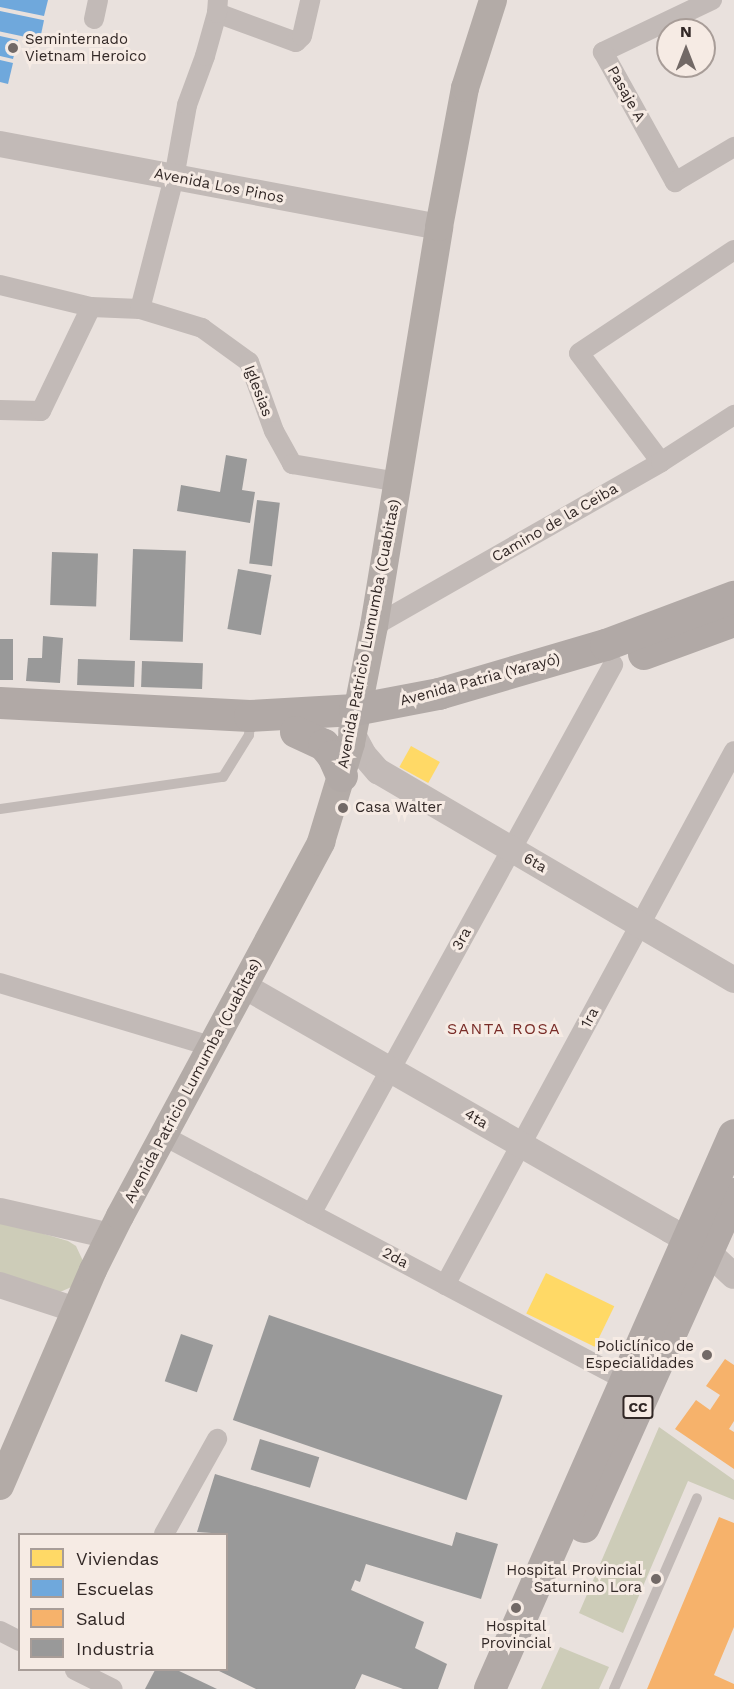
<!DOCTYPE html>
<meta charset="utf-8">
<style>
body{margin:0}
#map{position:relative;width:734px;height:1689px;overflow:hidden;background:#e9e1dd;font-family:"Work Sans",sans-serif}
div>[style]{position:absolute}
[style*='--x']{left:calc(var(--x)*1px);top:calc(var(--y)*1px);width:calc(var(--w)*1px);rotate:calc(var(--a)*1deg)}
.green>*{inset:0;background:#cdccb8}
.homes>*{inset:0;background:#ffd966;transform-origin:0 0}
.schools>*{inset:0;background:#6fa8dc;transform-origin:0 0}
.health>*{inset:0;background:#f6b26b}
.industry>*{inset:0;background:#999;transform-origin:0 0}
.service>*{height:10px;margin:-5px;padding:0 5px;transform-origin:5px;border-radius:5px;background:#c2bab7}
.minor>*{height:20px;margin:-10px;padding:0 10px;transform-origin:10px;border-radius:10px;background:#c2bab7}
.tertiary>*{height:26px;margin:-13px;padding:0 13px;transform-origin:13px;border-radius:13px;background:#c2bab7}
.secondary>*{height:28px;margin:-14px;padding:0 14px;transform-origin:14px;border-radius:14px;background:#b3aba7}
.primary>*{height:32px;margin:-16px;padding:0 16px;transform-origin:16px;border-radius:16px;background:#b1a9a6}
.dots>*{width:16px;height:16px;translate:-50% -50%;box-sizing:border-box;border:3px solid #f6ebe4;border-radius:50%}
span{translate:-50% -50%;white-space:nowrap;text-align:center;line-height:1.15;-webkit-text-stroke:6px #f6ebe4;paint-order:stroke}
.shield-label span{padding:2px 4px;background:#f6ebe4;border:2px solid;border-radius:4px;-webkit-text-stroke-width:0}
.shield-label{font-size:14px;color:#322826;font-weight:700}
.poi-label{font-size:15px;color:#322826}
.left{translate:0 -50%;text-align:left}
.right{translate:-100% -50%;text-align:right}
.street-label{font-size:15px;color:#322826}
.neighbourhood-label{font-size:16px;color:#792c27;letter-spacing:1.5px}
.legend{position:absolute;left:18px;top:1533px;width:210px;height:138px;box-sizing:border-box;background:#f6ebe4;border:2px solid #a89d98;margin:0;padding:8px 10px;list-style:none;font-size:18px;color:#322826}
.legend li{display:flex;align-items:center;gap:12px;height:30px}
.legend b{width:30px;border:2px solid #a89d98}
.north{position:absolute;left:656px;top:18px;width:60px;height:60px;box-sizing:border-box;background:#f6ebe4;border:2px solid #a89d98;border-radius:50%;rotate:0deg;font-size:16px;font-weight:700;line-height:24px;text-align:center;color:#322826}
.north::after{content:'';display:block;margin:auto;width:21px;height:27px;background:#726966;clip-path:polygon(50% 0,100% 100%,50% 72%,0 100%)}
</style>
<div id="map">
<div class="green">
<div style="clip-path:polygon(0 1221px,68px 1241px,76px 1246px,83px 1261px,76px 1285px,60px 1292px,0 1275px)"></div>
<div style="clip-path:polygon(659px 1427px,734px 1480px,734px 1500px,688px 1481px,623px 1633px,579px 1613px)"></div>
<div style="clip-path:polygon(560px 1647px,609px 1667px,599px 1689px,541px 1689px)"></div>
</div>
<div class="homes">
<div style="left:411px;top:746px;width:33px;height:24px;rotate:29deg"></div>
<div style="left:546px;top:1273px;width:76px;height:45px;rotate:26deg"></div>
</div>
<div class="schools">
<div style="clip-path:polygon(0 0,48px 0,44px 16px,0 7px)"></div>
<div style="left:0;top:11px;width:45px;height:20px;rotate:12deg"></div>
<div style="clip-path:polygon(0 36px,18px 40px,13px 59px,0 56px)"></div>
<div style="clip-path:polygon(0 60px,13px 63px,8px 84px,0 82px)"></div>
</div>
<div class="health">
<div style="clip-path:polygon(725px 1359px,734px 1365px,734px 1421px,729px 1429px,734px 1432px,734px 1469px,675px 1429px,696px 1400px,710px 1410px,720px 1395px,706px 1386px)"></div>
<div style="clip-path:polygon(719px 1517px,734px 1523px,734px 1627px,714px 1675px,734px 1684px,734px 1689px,647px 1689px)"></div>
</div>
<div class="industry">
<div style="clip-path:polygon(226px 455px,247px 459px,242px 490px,255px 492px,250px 523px,177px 511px,181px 485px,220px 492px)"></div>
<div style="left:257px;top:500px;width:23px;height:64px;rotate:7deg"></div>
<div style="left:133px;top:549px;width:53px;height:91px;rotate:2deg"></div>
<div style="left:52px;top:552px;width:46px;height:53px;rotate:2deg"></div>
<div style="left:238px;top:569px;width:34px;height:61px;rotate:10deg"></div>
<div style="clip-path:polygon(43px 636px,63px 638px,60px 683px,26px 681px,28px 658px,42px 658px)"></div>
<div style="left:0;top:639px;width:13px;height:41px"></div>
<div style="left:78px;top:659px;width:57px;height:26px;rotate:2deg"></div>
<div style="left:142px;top:661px;width:61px;height:26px;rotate:2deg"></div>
<div style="left:269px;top:1315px;width:247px;height:111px;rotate:19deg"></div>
<div style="left:181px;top:1334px;width:34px;height:50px;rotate:19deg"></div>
<div style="left:260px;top:1439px;width:62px;height:32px;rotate:17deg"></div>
<div style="clip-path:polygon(215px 1474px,452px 1546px,456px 1532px,498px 1544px,481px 1599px,366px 1564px,360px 1582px,355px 1580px,351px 1590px,424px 1622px,415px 1648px,447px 1664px,438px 1689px,403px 1689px,362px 1674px,355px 1689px,256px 1689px,217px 1670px,226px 1670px,226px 1534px,197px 1532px)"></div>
<div style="clip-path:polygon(155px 1670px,177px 1670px,217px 1689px,145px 1689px)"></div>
</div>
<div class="service">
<div style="--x:0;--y:809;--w:225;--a:-8.2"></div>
<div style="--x:223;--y:777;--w:49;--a:-58.2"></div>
<div style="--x:249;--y:735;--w:16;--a:-86"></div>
<div style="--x:614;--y:1689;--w:208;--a:-66.5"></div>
</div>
<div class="minor">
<div style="--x:712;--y:0;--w:121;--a:154.5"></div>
<div style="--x:603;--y:52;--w:149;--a:61"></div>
<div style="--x:675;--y:182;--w:69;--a:-30.7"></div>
<div style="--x:217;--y:13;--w:84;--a:20.2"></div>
<div style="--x:296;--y:42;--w:8;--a:-45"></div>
<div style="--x:302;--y:36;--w:37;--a:-77"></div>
<div style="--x:94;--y:19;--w:19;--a:-78"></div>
<div style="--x:0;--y:285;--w:94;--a:13.6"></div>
<div style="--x:91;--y:307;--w:49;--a:2.3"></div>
<div style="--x:140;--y:309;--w:65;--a:17"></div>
<div style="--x:202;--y:328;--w:58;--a:35.9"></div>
<div style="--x:249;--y:362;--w:73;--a:70.1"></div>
<div style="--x:274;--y:431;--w:38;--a:61"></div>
<div style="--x:292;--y:464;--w:108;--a:9.6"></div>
<div style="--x:140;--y:309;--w:135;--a:-75.5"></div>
<div style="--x:174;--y:178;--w:74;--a:-79.9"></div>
<div style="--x:187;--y:105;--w:52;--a:-69.8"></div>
<div style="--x:205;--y:56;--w:45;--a:-74.4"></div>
<div style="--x:217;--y:13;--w:13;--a:-86"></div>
<div style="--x:0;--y:410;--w:41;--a:1.4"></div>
<div style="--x:41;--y:411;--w:115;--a:-64.3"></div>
<div style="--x:661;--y:462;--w:136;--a:-127"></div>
<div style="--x:579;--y:353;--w:186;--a:-33.6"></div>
<div style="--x:374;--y:626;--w:331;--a:-29.7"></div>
<div style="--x:661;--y:462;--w:87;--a:-32.8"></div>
<div style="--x:0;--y:983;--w:219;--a:16.7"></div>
<div style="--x:164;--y:1136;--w:522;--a:27.89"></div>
<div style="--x:311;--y:1214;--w:627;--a:-61.19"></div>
<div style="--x:445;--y:1285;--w:607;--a:-61.58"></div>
<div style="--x:164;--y:1534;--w:109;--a:-60.8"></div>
<div style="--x:0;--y:1631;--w:22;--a:27"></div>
<div style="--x:75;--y:1670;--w:42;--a:26.6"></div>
</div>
<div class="tertiary">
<div style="--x:0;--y:144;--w:447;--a:10.7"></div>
<div style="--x:351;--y:731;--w:26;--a:62"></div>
<div style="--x:363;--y:754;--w:23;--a:49"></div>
<div style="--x:378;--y:771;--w:413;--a:30.4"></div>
<div style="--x:244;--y:986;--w:491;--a:29.8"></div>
<div style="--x:670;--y:1230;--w:44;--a:30.1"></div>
<div style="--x:708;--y:1252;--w:35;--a:43"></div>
<div style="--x:0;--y:1211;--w:113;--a:12.8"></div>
<div style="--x:0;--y:1285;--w:80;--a:18.2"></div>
</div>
<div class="secondary">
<div style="--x:0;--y:1486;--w:235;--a:-66.7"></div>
<div style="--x:93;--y:1270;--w:60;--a:-63.4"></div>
<div style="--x:120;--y:1216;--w:425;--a:-61.7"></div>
<div style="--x:321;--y:842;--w:103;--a:-73.1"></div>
<div style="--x:351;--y:743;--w:119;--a:-78.9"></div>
<div style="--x:374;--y:626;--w:404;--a:-80.7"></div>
<div style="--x:439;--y:227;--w:141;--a:-79.4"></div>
<div style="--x:465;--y:88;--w:92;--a:-72.3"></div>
</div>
<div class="primary">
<div style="--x:644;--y:654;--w:96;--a:-20.1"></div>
<div style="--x:0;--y:703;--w:250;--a:3"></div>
<div style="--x:250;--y:716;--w:105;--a:-3.3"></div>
<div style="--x:355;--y:710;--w:86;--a:-10.8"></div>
<div style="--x:439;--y:694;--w:174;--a:-16.4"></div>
<div style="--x:606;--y:645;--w:137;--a:-20.6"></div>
<div style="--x:296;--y:732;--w:31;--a:25"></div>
<div style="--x:324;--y:745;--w:14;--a:51"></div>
<div style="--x:333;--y:756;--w:22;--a:66"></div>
<div style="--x:584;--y:1527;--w:365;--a:-65.8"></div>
<div style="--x:490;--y:1689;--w:605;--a:-66.23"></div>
</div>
<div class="dots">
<div style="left:13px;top:48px;background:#726966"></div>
<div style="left:343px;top:808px;background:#726966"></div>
<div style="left:707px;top:1355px;background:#726966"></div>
<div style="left:656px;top:1579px;background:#726966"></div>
<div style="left:516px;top:1608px;background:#726966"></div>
</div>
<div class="shield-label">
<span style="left:638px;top:1407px">CC</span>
</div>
<div class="poi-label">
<span class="left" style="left:25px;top:48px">Seminternado<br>Vietnam Heroico</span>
<span class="left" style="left:355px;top:808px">Casa Walter</span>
<span class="right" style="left:694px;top:1355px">Policlínico de<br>Especialidades</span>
<span class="right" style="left:642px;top:1579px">Hospital Provincial<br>Saturnino Lora</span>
<span style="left:516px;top:1635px">Hospital<br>Provincial</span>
</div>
<div class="street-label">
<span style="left:626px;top:94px;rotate:61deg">Pasaje A</span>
<span style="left:219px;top:186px;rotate:11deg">Avenida Los Pinos</span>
<span style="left:258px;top:391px;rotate:69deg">Iglesias</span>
<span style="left:555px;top:523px;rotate:-30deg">Camino de la Ceiba</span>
<span style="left:369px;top:634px;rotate:-79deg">Avenida Patricio Lumumba (Cuabitas)</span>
<span style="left:480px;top:680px;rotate:-15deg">Avenida Patria (Yarayó)</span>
<span style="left:535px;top:863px;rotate:30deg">6ta</span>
<span style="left:462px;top:939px;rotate:-61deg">3ra</span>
<span style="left:590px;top:1018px;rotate:-62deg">1ra</span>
<span style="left:193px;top:1081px;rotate:-62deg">Avenida Patricio Lumumba (Cuabitas)</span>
<span style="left:476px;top:1119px;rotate:30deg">4ta</span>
<span style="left:395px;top:1258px;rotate:28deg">2da</span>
</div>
<div class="neighbourhood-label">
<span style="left:504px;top:1029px">SANTA ROSA</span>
</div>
<ul class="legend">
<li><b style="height:16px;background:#ffd966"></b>Viviendas</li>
<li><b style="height:16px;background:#6fa8dc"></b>Escuelas</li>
<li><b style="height:16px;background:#f6b26b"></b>Salud</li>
<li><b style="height:16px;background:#999"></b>Industria</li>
</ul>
<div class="north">N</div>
</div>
